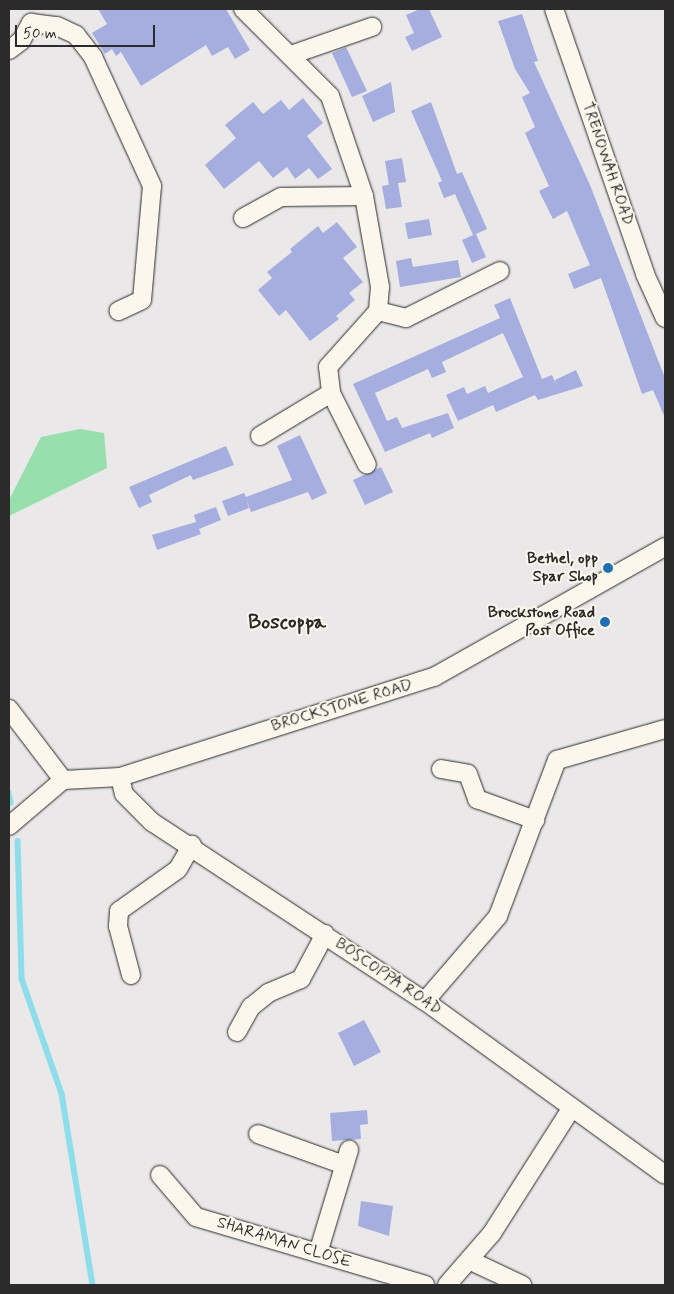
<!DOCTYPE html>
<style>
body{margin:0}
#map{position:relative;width:674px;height:1294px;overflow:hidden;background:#eae8e9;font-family:Mynerve,sans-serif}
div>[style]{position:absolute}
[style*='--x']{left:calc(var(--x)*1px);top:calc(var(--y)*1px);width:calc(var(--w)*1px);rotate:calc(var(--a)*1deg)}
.green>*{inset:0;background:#97dfad}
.stream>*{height:5.5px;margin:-2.75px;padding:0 2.75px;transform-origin:2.75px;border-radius:2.75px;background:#8dddea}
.building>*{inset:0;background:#a5aede}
.roads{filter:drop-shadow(0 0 1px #2b2b2b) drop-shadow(0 0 1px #2b2b2b)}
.minor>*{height:18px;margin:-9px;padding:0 9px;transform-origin:9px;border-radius:9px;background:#fbf7ec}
.dots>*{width:14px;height:14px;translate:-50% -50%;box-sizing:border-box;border:2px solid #fbf7ec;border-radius:50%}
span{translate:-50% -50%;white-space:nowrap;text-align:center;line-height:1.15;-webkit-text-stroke:4px #fbf7ec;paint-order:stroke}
.street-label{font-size:16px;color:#2b2b2b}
.poi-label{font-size:16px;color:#2b2b2b;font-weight:700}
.right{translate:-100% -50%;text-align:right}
.district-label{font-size:21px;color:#2b2b2b;font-weight:700}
.frame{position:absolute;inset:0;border:10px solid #2b2b2b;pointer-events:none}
.scale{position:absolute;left:15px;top:25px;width:140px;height:22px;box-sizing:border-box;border:2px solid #2b2b2b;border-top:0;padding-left:6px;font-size:15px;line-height:18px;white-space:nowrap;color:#2b2b2b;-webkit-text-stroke:4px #fbf7ec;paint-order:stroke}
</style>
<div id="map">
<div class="green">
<i style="clip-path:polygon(80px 429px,104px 433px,107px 468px,9px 516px,9px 500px,41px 437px)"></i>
</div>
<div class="stream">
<i style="--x:9;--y:793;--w:10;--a:79"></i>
<i style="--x:18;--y:841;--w:138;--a:88.3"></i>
<i style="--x:22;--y:979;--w:122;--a:70.8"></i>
<i style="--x:62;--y:1094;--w:193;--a:80.8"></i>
</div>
<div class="building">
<i style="clip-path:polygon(98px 9px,226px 9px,250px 50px,235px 59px,228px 47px,212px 56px,206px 45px,141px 86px,121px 52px,116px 56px,112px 49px,105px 54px,92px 33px,107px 24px)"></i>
<i style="clip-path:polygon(420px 9px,429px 9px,442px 37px,412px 51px,405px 37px,414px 33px,406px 15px)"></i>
<i style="clip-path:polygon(522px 14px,538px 61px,534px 62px,590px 185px,665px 378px,665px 418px,653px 390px,642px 394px,601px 278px,574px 289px,568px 274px,590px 265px,567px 211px,553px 219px,539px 191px,549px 186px,525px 133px,535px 127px,522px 97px,530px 93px,515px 69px,498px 21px)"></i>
<i style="clip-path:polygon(346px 47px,367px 91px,352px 97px,332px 53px)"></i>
<i style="clip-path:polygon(391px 82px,395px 112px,373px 122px,362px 96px)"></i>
<i style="clip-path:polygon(303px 98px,323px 123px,307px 136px,332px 169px,318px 179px,309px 168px,295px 179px,287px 167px,273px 178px,259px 161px,224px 189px,205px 165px,236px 138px,225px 125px,253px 102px,263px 114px,281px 100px,289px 110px)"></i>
<i style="clip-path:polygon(431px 102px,457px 174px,462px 172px,487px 229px,476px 234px,486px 257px,472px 263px,462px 240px,473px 235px,455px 194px,444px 198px,438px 183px,442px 181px,411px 111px)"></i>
<i style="clip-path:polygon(402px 158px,406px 182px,398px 183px,402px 207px,386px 209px,382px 186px,393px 184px,389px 185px,385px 161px)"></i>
<i style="clip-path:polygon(429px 219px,432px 235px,408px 239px,405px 223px)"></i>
<i style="clip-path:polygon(337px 222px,357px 247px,343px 258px,363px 282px,349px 293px,355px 300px,336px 316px,339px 319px,310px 341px,286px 310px,279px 316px,258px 290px,272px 278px,267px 272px,292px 252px,290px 249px,318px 226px,323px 233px)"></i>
<i style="clip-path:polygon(411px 258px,413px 267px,458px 260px,461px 277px,400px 287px,396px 261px)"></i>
<i style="clip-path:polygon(510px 298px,542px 379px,552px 375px,557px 386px,555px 380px,576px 370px,583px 386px,538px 400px,535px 395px,496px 412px,493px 405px,458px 421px,446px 395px,464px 387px,467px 394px,485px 386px,488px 393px,523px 377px,503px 333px,442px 362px,446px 372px,432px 378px,428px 369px,375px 393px,387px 421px,397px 417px,402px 428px,448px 413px,454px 428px,432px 438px,428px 428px,430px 433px,385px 452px,353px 384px,500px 318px,494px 305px)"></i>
<i style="clip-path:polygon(300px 435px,327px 493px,312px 500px,308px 492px,251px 512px,246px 498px,249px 508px,228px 516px,222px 501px,244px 493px,246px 497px,292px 480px,277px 446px)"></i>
<i style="clip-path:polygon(226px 446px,234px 465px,193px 480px,187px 467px,191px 475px,149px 495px,152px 502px,139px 508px,129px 487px)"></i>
<i style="clip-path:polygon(381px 467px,393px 492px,365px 505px,353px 480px)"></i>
<i style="clip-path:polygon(216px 507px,221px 520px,199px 529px,201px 534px,157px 550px,152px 535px,196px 522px,194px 515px)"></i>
<i style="clip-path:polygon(364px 1020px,381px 1052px,354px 1066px,338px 1033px)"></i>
<i style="clip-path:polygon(367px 1110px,368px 1124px,360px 1125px,361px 1139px,332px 1141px,330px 1113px)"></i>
<i style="clip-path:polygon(361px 1201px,393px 1206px,389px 1236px,358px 1226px)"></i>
</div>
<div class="roads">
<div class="minor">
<i style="--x:243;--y:9;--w:123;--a:45"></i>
<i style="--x:330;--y:96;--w:106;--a:71.2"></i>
<i style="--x:364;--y:196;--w:92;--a:80"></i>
<i style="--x:380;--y:287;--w:24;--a:95"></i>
<i style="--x:378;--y:311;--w:75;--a:131.8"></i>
<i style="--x:328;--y:367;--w:26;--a:83"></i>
<i style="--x:331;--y:393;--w:83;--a:148.8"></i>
<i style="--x:554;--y:9;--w:280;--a:71"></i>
<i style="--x:645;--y:274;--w:48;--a:65.6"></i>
<i style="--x:31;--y:23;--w:26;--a:7"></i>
<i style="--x:57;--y:26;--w:21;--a:25"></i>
<i style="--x:76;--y:35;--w:28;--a:52"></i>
<i style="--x:93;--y:57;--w:142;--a:65.4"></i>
<i style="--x:152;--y:186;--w:114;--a:95"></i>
<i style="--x:142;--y:300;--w:26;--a:155"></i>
<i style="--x:9;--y:50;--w:15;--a:-37"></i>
<i style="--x:21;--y:41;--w:21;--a:-61"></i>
<i style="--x:291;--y:55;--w:86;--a:-19.1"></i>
<i style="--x:243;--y:218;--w:43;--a:-28.9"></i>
<i style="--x:281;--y:197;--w:83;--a:-0.7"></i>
<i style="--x:378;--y:311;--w:29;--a:14"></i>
<i style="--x:406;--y:318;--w:105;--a:-26.6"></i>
<i style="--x:331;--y:393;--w:80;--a:63.4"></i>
<i style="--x:9;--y:709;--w:89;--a:52.7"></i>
<i style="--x:441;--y:769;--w:27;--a:10"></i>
<i style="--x:468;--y:774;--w:27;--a:70"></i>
<i style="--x:477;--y:799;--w:62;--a:19.9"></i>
<i style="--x:120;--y:777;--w:17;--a:77"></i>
<i style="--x:124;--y:794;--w:40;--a:45"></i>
<i style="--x:152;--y:822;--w:326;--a:33.3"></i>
<i style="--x:425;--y:1001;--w:296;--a:35.9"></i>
<i style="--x:9;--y:826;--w:71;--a:-40.4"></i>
<i style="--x:63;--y:780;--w:57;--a:-3"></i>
<i style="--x:120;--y:777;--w:330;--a:-17.7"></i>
<i style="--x:434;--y:677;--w:265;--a:-29.4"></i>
<i style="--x:131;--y:975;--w:51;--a:-104.9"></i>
<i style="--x:118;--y:926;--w:15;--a:-86"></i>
<i style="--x:119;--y:911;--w:72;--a:-35.4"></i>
<i style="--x:178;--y:869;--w:28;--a:-60"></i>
<i style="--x:425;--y:1001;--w:112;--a:-49.3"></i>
<i style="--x:498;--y:916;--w:167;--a:-69.3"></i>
<i style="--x:557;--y:760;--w:112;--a:-16"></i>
<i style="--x:237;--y:1032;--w:29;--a:-61"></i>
<i style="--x:251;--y:1007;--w:22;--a:-39"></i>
<i style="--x:268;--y:993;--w:36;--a:-23"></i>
<i style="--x:301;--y:979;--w:51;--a:-61.9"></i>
<i style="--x:258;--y:1134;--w:91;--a:19.8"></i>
<i style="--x:160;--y:1175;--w:55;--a:49.4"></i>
<i style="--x:196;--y:1217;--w:239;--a:16.5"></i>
<i style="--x:318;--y:1253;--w:108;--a:-73.2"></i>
<i style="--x:469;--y:1260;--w:59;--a:25.3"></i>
<i style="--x:447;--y:1285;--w:69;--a:-49.1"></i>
<i style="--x:492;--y:1233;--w:147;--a:-57.5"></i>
</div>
</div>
<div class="dots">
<i style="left:608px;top:568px;background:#1f6fb2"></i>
<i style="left:605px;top:622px;background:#1f6fb2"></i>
</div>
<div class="street-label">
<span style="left:607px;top:164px;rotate:71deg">TRENOWAH ROAD</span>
<span style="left:342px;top:706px;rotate:-17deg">BROCKSTONE ROAD</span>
<span style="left:388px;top:977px;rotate:34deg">BOSCOPPA ROAD</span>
<span style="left:284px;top:1243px;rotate:17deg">SHARAMAN CLOSE</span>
</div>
<div class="poi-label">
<span class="right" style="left:598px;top:568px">Bethel, opp<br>Spar Shop</span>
<span class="right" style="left:595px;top:622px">Brockstone Road<br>Post Office</span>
</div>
<div class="district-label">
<span style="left:287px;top:622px">Boscoppa</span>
</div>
<div class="frame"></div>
<div class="scale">50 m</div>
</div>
